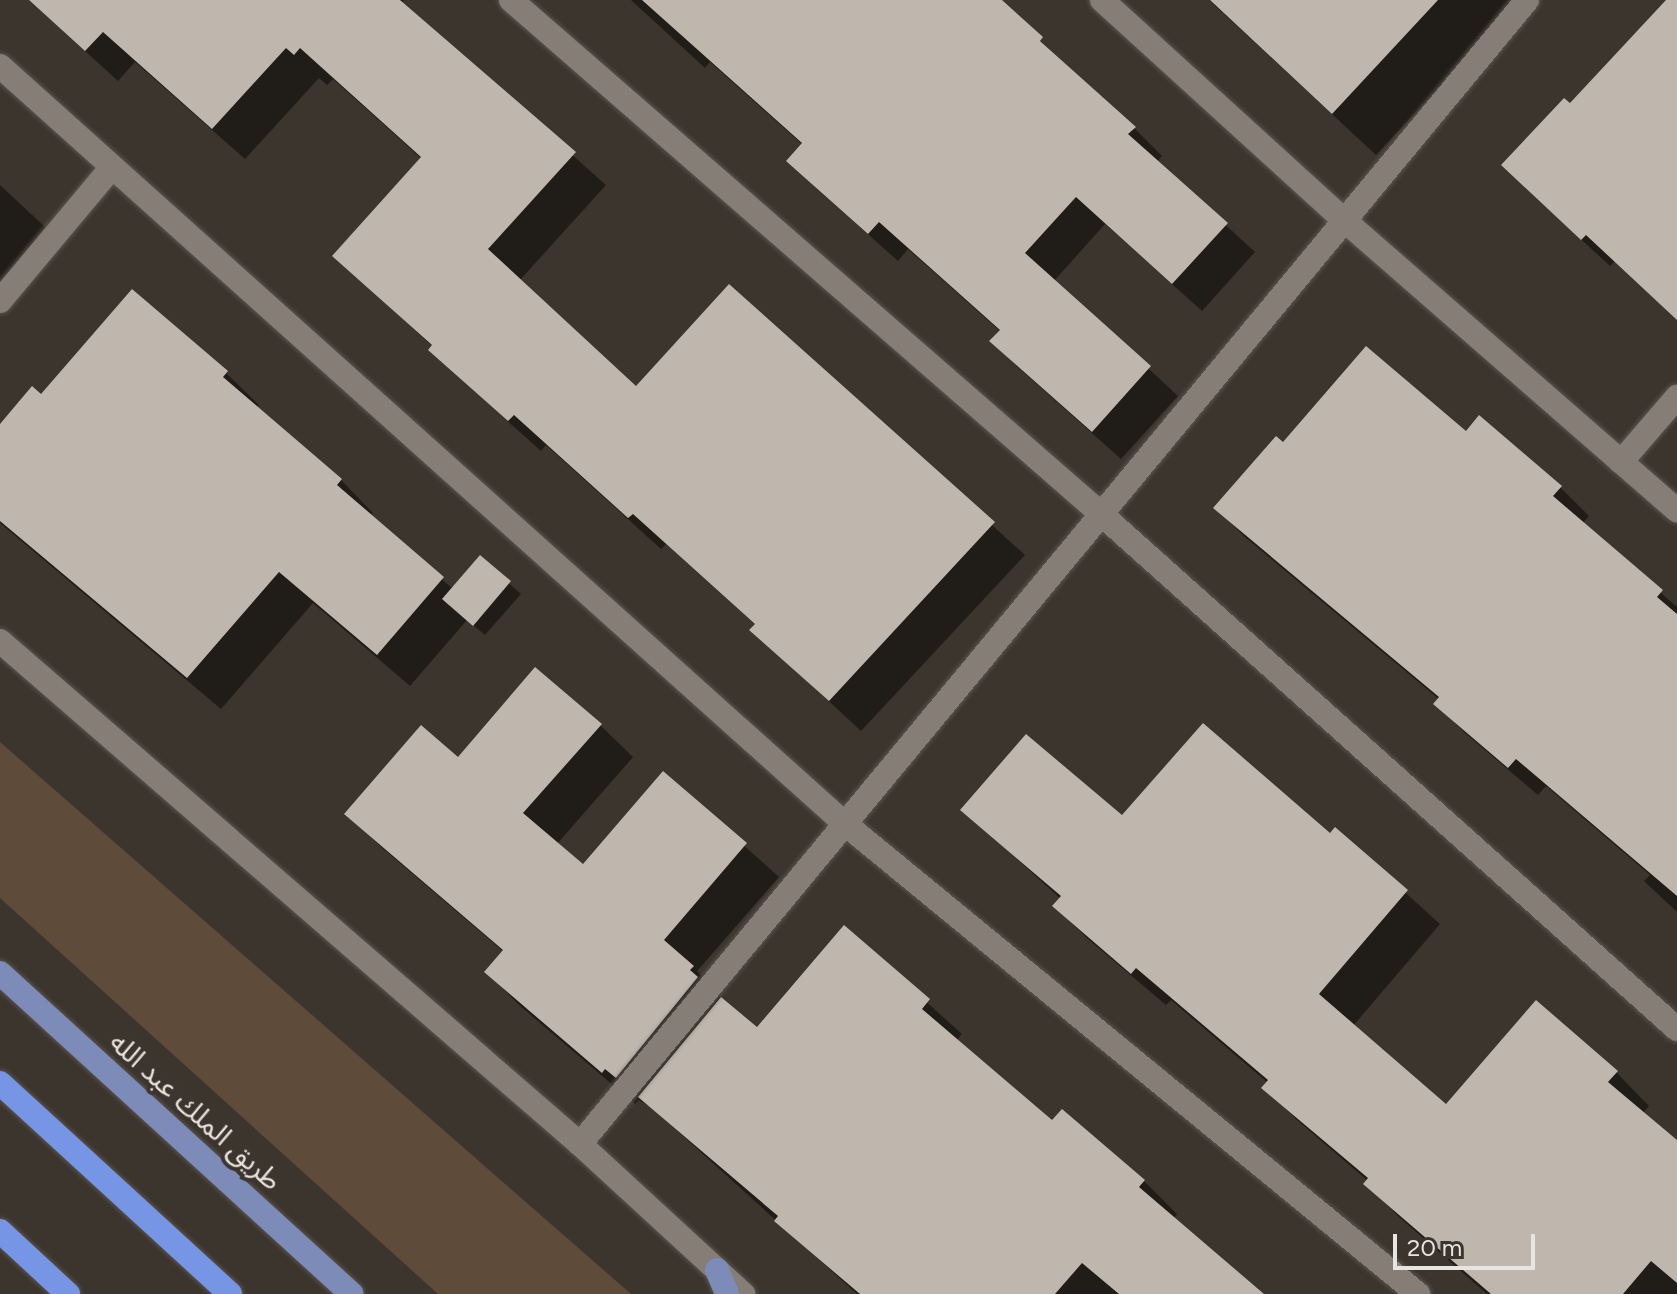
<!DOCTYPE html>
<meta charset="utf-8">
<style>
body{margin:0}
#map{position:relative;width:1677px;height:1294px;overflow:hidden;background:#3c352e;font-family:Figtree,"Noto Sans Arabic",sans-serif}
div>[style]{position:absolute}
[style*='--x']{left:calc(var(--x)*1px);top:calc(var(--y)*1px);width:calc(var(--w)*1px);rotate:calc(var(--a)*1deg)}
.green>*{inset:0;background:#5e4b39}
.shadow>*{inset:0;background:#0007}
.building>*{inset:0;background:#bfb6ae}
.roads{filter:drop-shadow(0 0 2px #5a544e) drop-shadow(0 0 2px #5a544e)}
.minor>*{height:24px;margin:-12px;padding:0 12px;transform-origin:12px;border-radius:12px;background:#857d76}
.major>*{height:24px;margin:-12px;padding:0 12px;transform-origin:12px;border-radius:12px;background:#7d8bb9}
.highway>*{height:24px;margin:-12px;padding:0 12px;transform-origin:12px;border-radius:12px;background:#7795e5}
span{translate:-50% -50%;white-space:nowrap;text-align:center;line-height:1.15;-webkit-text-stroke:8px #3c352e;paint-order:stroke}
.street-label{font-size:28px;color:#e8e4df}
.scale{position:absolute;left:1393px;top:1234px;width:142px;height:36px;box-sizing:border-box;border:4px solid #e8e4df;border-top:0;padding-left:10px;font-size:24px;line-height:28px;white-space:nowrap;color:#e8e4df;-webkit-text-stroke:6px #3c352e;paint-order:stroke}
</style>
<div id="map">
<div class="green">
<i style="clip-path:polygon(0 742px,631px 1294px,438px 1294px,0 898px)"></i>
</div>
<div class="shadow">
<i style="clip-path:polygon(29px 0,404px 0,401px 3px,606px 185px,520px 280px,636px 389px,729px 287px,1025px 555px,861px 731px,752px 630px,756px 625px,666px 544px,661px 549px,546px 445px,541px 451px,463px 381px,431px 349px,433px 347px,335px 256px,422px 159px,333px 79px,327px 85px,319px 78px,245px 159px,135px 62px,118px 81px)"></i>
<i style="clip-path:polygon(631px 0,997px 0,1134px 128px,1162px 156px,1157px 162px,1255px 252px,1202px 311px,1105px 224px,1054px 281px,1178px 396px,1121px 459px,1020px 369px,992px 341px,1001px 332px,908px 249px,898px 261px,817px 189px,789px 161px,803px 145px,710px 62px,705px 68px)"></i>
<i style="clip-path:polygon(1209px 0,1521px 0,1376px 155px)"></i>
<i style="clip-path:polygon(1673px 0,1677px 0,1677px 319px,1615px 261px,1610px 266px,1531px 193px,1570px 106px)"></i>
<i style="clip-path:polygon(0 185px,61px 242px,0 312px)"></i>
<i style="clip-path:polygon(226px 373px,259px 405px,256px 408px,341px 480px,373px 513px,370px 516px,453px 589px,480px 558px,521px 594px,485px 635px,467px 620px,410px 686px,313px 603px,221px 709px,0 523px,0 427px,42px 397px)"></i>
<i style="clip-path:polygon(1466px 434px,1560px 487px,1589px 516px,1582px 524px,1677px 607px,1677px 912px,1644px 881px,1650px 875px,1546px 786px,1538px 795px,1465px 733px,1436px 704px,1440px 700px,1245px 537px,1216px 508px,1283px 445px)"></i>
<i style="clip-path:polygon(600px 725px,633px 757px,557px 844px,583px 867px,663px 773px,779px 877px,697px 971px,724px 1001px,757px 1030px,844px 928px,962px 1034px,956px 1041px,1052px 1123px,1144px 1181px,1177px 1214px,1173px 1219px,1259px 1294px,857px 1294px,651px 1107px,639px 1100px,635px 1104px,519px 1005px,487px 972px,504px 952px,380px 846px,347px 814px,458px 760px)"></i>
<i style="clip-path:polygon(963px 810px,1123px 818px,1330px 835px,1335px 829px,1440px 924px,1353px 1026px,1446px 1106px,1616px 1072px,1649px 1106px,1643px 1113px,1677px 1142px,1677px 1294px,1487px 1294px,1399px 1217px,1366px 1184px,1368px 1181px,1297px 1120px,1264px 1087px,1268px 1083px,1171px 1000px,1166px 1005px,1088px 939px,1054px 906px,1061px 899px)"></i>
</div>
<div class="building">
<i style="clip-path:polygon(29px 0,400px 0,576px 152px,488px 249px,636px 386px,729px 284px,995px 522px,829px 701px,749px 630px,755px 624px,633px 514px,628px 518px,514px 415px,508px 421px,428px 350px,432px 345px,332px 256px,421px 157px,300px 48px,294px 55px,286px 48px,212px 129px,103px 32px,85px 51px)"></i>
<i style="clip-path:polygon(642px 0,1002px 0,1043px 37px,1040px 41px,1136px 127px,1128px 134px,1228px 223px,1172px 284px,1076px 197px,1025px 253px,1151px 366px,1092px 432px,989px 341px,1000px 330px,879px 222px,868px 234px,786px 161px,802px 143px)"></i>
<i style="clip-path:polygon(1210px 0,1438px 0,1332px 114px)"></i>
<i style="clip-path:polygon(1666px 0,1677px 0,1677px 320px,1586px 235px,1581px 240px,1501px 165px,1564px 98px,1570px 103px)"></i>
<i style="clip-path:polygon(132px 289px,228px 371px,223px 377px,342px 479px,337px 485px,444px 577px,377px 655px,279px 572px,187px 678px,0 521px,0 424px,32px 386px,41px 394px)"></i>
<i style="clip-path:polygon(1366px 346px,1466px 431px,1479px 415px,1562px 486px,1553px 496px,1663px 590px,1657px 597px,1677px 614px,1677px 896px,1516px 759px,1508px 768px,1433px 704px,1439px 697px,1213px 508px,1276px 436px,1283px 442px)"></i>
<i style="clip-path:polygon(480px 555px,511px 581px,473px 626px,442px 599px)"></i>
<i style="clip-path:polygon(535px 667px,602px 724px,523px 813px,583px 864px,663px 771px,747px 843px,664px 940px,694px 966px,690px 970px,698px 977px,616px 1078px,605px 1069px,602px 1073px,484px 972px,503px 950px,344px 814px,421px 725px,458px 757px)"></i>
<i style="clip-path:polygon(1203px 723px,1330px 833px,1335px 827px,1408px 890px,1319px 994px,1446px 1104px,1536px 1000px,1618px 1071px,1608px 1082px,1677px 1140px,1677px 1283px,1651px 1261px,1623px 1294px,1491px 1294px,1363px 1184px,1368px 1178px,1261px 1088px,1268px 1080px,1136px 968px,1131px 974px,1052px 906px,1061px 896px,960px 810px,1026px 734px,1122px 815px)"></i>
<i style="clip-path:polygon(844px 925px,930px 999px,922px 1009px,1052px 1120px,1062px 1109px,1145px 1180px,1139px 1187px,1264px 1294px,1119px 1294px,1082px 1263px,1055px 1294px,860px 1294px,774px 1221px,778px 1216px,638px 1097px,721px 997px,757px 1027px)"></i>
</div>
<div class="roads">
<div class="minor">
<i style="--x:511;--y:0;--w:781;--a:41.05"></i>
<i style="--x:1100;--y:513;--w:774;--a:41.81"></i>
<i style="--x:1102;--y:0;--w:327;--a:42.3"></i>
<i style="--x:1344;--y:220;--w:442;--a:41.1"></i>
<i style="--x:0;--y:66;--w:1134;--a:41.89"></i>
<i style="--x:844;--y:823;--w:743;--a:39.37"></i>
<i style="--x:0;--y:301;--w:175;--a:-50.1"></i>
<i style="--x:1621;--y:462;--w:86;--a:-49.3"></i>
<i style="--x:0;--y:641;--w:768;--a:40.93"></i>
<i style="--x:580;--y:1144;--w:222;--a:42.6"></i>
<i style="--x:580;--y:1144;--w:1485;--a:-50.38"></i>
</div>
<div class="major">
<i style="--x:0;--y:973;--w:476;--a:42.4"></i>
<i style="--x:717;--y:1270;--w:26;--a:67"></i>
</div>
<div class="highway">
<i style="--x:0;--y:1083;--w:312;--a:42.5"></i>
<i style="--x:0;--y:1231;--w:93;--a:42.8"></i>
</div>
</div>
<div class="street-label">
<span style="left:196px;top:1111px;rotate:42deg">طريق الملك عبد الله</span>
</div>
<div class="scale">20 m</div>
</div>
